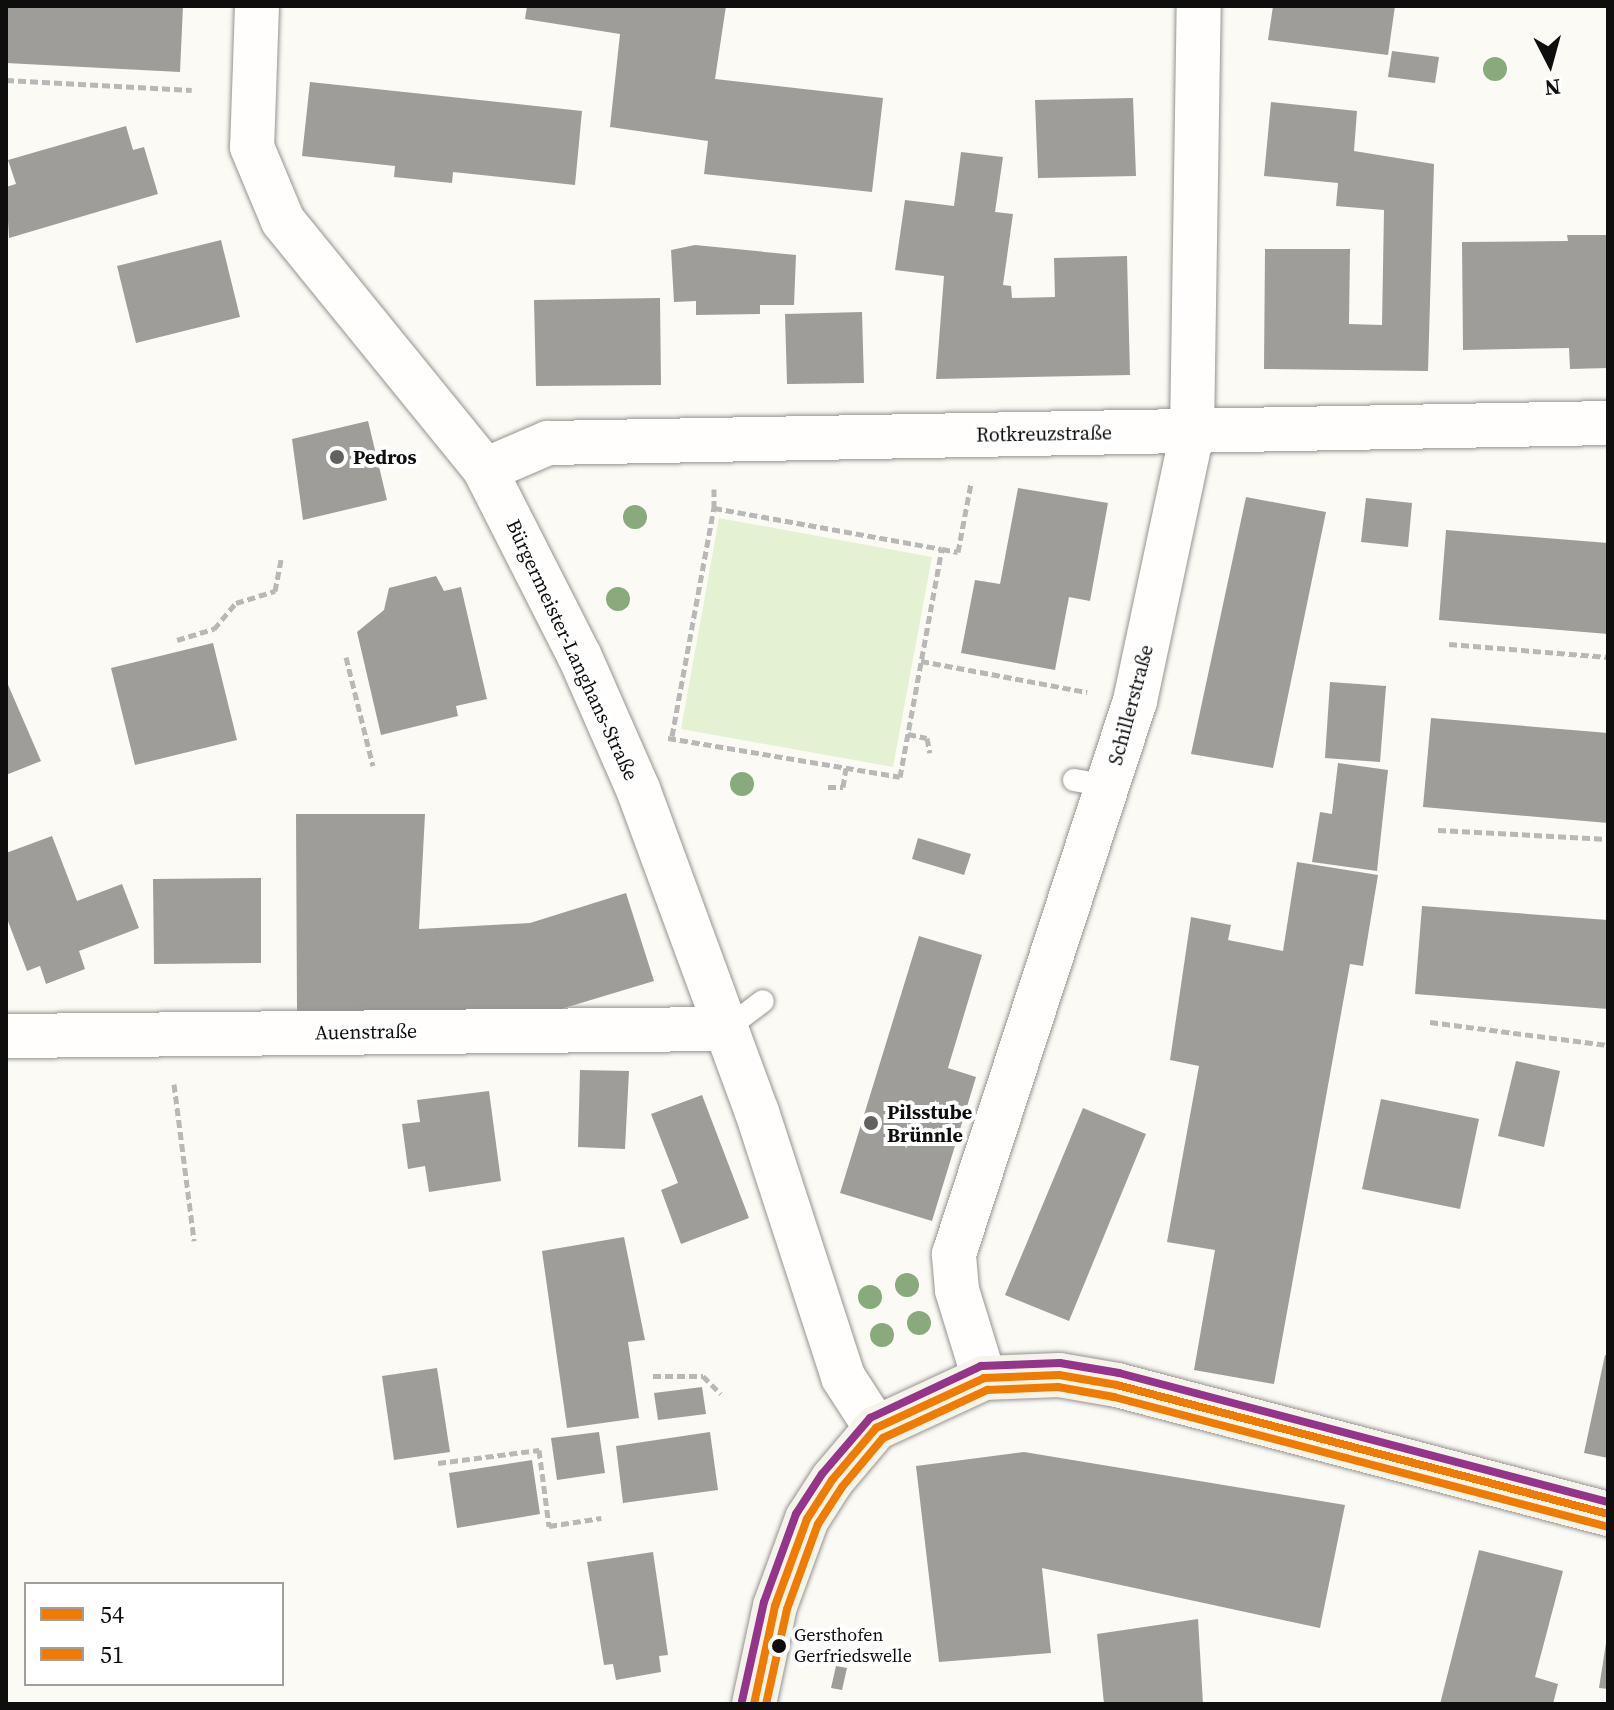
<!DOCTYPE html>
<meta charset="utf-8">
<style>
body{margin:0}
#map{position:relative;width:1614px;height:1710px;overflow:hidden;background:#fcfaf4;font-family:"Source Serif 4",serif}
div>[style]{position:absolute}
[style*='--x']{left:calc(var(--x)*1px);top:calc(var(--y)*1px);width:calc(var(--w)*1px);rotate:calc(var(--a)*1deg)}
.green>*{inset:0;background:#e4f2d3}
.building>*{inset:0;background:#9f9d99}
.path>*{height:5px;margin-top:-2.5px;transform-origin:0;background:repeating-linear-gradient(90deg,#b8b8b7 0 8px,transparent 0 12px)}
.roads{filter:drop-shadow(0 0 2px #959492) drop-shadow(0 0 2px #959492)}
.lane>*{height:22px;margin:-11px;padding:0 11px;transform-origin:11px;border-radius:11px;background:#fffefd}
.street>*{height:44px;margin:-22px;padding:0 22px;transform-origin:22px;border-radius:22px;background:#fffefd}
.secondary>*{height:44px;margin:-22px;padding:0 22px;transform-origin:22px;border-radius:22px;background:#f5f4ea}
.bus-1>*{height:8px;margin:-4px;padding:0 4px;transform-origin:4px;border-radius:4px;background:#ef7c00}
.bus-2>*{height:8px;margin:-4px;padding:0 4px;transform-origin:4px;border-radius:4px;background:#ef7c00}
.bus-3>*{height:8px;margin:-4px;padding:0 4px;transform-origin:4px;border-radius:4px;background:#95348b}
.trees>*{width:24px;height:24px;margin:-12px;border-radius:50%;background:#88aa7d}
.dots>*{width:22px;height:22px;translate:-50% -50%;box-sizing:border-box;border:4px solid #fff;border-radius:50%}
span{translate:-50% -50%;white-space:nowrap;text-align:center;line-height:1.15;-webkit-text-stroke:8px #fff;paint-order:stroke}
.bus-label{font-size:18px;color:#0e0e0e}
.left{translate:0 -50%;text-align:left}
.street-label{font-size:20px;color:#0e0e0e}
.poi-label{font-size:20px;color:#0e0e0e;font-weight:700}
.frame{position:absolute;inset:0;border:8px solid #0e0e0e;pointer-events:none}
.legend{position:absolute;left:24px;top:1582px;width:260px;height:104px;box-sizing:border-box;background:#fff;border:2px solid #9f9f9f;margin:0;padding:10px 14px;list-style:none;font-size:24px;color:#0e0e0e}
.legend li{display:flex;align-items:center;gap:16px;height:40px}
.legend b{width:40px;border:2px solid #9f9f9f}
.north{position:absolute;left:1510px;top:24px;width:80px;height:80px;-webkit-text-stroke:6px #fff;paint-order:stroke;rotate:174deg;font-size:22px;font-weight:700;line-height:32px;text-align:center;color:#0e0e0e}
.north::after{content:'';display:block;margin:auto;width:28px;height:36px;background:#0e0e0e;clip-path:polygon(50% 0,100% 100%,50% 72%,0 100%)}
</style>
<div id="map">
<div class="green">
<i style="clip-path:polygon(719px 518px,932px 557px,893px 767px,681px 729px)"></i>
</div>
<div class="building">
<i style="clip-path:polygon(6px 6px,183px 6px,180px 72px,6px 63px)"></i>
<i style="clip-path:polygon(527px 6px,726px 6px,715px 79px,883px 98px,872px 192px,704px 174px,708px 141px,610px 127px,620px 34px,525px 19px)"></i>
<i style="clip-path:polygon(1273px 6px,1395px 6px,1388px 55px,1268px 40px)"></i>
<i style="clip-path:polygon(1392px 51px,1439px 57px,1435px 83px,1388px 77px)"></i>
<i style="clip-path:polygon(310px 82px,582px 111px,575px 185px,453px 172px,452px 183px,394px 177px,395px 166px,302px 156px)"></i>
<i style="clip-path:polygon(1133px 98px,1136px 176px,1038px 178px,1035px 100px)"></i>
<i style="clip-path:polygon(1271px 102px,1357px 111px,1354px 151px,1434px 164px,1428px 371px,1264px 369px,1265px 249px,1350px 249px,1349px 324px,1382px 325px,1384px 210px,1336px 206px,1338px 183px,1264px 176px)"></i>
<i style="clip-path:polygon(126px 126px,133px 150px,144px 147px,158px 194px,9px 238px,6px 187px,16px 184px,8px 160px)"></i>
<i style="clip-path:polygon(961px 152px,1003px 157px,995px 212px,1013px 214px,1003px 285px,1011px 286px,1012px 298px,1055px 297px,1054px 258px,1127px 256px,1130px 375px,936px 379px,944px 276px,895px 270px,905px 200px,954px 206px)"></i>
<i style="clip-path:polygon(1567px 235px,1608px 235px,1608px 368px,1570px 369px,1569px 348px,1463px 350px,1462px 242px,1568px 241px)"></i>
<i style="clip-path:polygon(221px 240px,240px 317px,136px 343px,117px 266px)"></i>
<i style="clip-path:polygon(695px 245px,796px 255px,794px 305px,760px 305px,760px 314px,696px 315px,696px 301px,674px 302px,671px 250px)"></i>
<i style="clip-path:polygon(660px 298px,661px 385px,536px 386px,534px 300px)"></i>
<i style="clip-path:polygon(862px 312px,864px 383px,787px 384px,785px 314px)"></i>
<i style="clip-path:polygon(368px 421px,387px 500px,303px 520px,292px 439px)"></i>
<i style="clip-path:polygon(1018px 488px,1108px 503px,1090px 601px,1069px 597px,1055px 670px,961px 653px,975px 580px,1000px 584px)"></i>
<i style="clip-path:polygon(1246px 497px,1326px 512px,1273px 768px,1191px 754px)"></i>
<i style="clip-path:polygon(1366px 498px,1412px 503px,1408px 547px,1361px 542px)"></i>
<i style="clip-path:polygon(1446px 530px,1608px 543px,1608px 634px,1439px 620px)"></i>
<i style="clip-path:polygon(436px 576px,444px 591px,461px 587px,487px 699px,456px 706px,458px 716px,381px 735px,357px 632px,384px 610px,389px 588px)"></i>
<i style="clip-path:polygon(213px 643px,237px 740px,135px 765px,111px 668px)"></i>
<i style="clip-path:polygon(6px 680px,41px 761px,6px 775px)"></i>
<i style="clip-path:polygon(1330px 682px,1386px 686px,1380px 762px,1325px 758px)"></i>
<i style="clip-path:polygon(1431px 718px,1608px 733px,1608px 823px,1423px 807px)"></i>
<i style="clip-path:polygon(1338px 763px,1388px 770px,1377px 871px,1312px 862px,1320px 812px,1332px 814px)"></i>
<i style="clip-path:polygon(296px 814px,425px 814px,419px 929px,530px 923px,626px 893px,654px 981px,551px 1012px,297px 1011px)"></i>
<i style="clip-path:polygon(52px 836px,77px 901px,122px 884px,139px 928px,79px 951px,85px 969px,46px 984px,40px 966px,27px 971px,6px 916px,6px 853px)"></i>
<i style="clip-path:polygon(918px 838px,971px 854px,964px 875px,912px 859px)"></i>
<i style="clip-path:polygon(1297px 862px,1378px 875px,1363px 966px,1350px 964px,1274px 1384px,1194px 1370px,1215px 1250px,1167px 1242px,1199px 1066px,1170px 1060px,1191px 917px,1231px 925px,1228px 940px,1283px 951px)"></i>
<i style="clip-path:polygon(261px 878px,261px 963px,154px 964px,153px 879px)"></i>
<i style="clip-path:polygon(1422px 906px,1608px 920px,1608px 1009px,1415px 994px)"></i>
<i style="clip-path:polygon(919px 936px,982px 955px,948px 1068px,976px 1077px,932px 1221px,840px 1193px)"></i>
<i style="clip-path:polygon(1516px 1061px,1560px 1071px,1544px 1147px,1498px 1136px)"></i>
<i style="clip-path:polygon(580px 1070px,629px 1071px,625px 1149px,578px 1147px)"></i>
<i style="clip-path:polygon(489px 1091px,501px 1181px,429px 1192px,425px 1166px,408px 1169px,402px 1124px,420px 1122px,417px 1100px)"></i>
<i style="clip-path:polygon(702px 1095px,749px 1218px,681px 1244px,661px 1190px,678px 1183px,651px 1114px)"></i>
<i style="clip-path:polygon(1381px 1099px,1479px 1119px,1460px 1209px,1362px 1189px)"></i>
<i style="clip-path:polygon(1083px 1108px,1146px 1134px,1069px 1321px,1005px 1295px)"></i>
<i style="clip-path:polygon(624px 1237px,645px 1340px,628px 1342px,639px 1418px,567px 1428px,542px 1251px)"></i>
<i style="clip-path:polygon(1605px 1355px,1608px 1356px,1608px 1458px,1584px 1453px)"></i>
<i style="clip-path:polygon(437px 1368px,450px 1452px,394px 1460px,382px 1376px)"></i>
<i style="clip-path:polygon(702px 1387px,706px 1414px,658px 1420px,654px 1393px)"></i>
<i style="clip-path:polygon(599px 1432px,605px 1473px,557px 1480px,551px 1438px)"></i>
<i style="clip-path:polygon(710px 1432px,718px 1490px,623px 1503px,616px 1446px)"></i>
<i style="clip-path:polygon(1024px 1452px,1345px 1505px,1320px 1628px,1042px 1568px,1051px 1653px,939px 1662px,916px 1466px)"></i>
<i style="clip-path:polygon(532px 1460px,540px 1514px,457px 1528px,449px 1473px)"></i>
<i style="clip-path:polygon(1479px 1550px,1563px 1571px,1535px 1677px,1558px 1684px,1553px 1704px,1440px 1704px)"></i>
<i style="clip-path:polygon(653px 1552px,668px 1655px,659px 1656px,661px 1672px,616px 1680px,613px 1664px,604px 1665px,587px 1562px)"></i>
<i style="clip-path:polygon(1198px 1619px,1203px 1704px,1104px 1704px,1097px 1634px)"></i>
<i style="clip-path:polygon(1606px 1643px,1608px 1643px,1608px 1689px,1599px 1688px)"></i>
<i style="clip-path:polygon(836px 1666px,847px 1668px,842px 1690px,831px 1688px)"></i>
</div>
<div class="path">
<i style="--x:6;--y:80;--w:186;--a:3.1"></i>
<i style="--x:714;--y:489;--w:19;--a:90"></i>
<i style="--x:177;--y:640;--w:39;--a:-17"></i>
<i style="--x:214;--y:629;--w:34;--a:-50"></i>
<i style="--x:236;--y:603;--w:41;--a:-17.1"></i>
<i style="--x:275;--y:591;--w:32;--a:-79"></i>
<i style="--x:1449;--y:644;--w:160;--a:4.7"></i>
<i style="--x:346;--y:657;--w:112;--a:76.1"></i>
<i style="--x:921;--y:661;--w:169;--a:10.6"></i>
<i style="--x:908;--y:734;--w:19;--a:12"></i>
<i style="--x:927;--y:738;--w:15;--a:79"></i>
<i style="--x:672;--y:736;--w:232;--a:-79.6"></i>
<i style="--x:714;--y:508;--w:231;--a:10.2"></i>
<i style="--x:668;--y:738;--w:235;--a:9.5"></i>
<i style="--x:900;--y:777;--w:232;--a:-79.6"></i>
<i style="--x:942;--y:549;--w:16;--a:11"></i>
<i style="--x:958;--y:552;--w:70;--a:-79.3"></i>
<i style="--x:828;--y:787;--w:15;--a:0"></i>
<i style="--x:843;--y:787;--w:19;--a:-81"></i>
<i style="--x:1438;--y:830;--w:170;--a:3"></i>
<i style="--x:1430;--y:1022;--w:179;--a:7.4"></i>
<i style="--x:174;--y:1084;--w:158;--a:82.7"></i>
<i style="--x:653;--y:1376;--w:50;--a:0"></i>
<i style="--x:703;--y:1376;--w:25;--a:45"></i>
<i style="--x:438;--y:1463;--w:102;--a:-7.3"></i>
<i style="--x:539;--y:1450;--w:77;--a:82.5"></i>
<i style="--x:549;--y:1526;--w:53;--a:-8.7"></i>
</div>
<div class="roads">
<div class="lane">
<i style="--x:1074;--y:780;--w:36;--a:10"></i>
<i style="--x:726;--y:1029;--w:46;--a:-37.1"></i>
</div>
<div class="street">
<i style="--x:257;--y:6;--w:141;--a:92"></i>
<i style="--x:252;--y:147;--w:80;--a:67.3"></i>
<i style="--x:283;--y:221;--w:321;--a:50.9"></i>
<i style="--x:485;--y:470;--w:210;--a:63.1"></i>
<i style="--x:580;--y:657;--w:144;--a:66.3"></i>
<i style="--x:638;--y:789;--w:344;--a:69.8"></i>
<i style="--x:757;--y:1112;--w:279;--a:72"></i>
<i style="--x:843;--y:1377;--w:61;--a:57.1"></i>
<i style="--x:485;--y:470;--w:69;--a:-23.2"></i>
<i style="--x:548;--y:443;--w:1060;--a:-1.08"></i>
<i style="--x:6;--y:1036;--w:720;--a:-0.56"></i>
<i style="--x:984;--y:1378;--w:92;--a:-107.1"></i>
<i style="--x:957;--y:1290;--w:36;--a:-95"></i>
<i style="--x:954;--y:1254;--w:582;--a:-71.88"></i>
<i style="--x:1135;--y:701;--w:275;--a:-78"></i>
<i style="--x:1192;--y:432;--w:426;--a:-89.1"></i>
</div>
<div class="secondary">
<i style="--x:754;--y:1704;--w:100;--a:-77.9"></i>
<i style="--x:775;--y:1606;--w:93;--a:-69.8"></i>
<i style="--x:807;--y:1519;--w:46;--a:-57.3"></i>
<i style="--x:832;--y:1480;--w:68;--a:-49.8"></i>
<i style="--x:876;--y:1428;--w:119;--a:-24.8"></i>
<i style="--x:984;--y:1378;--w:75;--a:-2.3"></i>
<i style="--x:1059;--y:1375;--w:59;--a:9.8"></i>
<i style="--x:1117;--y:1385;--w:508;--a:14.72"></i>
</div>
</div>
<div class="bus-1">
<i style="--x:754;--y:1704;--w:100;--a:-77.9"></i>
<i style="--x:775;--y:1606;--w:93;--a:-69.8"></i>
<i style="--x:807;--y:1519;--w:46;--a:-57.3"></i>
<i style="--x:832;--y:1480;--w:68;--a:-49.8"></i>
<i style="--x:876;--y:1428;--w:119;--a:-24.8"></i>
<i style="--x:984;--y:1378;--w:75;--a:-2.3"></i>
<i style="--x:1059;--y:1375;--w:59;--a:9.8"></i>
<i style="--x:1117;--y:1385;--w:508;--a:14.72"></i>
</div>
<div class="bus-2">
<i style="--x:766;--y:1704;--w:97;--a:-77.5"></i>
<i style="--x:787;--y:1609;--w:90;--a:-70"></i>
<i style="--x:818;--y:1524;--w:44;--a:-57"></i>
<i style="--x:842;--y:1487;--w:64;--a:-50.1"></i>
<i style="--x:883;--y:1438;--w:115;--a:-24.8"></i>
<i style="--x:987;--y:1390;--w:71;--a:-2.4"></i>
<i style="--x:1058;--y:1387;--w:57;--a:10.1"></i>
<i style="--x:1114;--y:1397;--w:508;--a:14.72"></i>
</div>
<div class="bus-3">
<i style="--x:742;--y:1701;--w:101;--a:-77.5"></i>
<i style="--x:764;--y:1602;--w:94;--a:-70"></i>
<i style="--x:796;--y:1514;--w:48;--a:-57"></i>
<i style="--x:822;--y:1474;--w:74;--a:-49.4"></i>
<i style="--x:870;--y:1418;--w:123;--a:-25.1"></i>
<i style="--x:981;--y:1366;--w:79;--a:-2.2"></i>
<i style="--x:1060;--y:1363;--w:60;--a:9.6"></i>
<i style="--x:1119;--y:1373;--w:506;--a:14.78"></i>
</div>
<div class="trees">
<i style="left:1495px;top:69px"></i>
<i style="left:635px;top:517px"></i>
<i style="left:618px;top:599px"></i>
<i style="left:742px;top:784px"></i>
<i style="left:907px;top:1285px"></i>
<i style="left:870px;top:1297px"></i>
<i style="left:919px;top:1323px"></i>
<i style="left:882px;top:1335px"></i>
</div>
<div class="dots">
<i style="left:337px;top:457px;background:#61615e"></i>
<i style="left:871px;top:1123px;background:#61615e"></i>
<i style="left:779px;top:1646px;background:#0e0e0e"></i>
</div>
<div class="bus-label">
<span class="left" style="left:794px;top:1646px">Gersthofen<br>Gerfriedswelle</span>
</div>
<div class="street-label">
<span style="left:1044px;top:434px;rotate:-1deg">Rotkreuzstraße</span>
<span style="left:572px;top:650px;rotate:65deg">Bürgermeister-Langhans-Straße</span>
<span style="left:1131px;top:705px;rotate:-75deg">Schillerstraße</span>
<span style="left:366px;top:1032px;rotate:-1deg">Auenstraße</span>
</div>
<div class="poi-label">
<span class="left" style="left:353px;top:457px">Pedros</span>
<span class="left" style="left:887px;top:1124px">Pilsstube<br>Brünnle</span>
</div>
<div class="frame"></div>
<ul class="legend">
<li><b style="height:10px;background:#ef7c00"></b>54</li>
<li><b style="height:10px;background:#ef7c00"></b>51</li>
</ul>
<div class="north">N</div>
</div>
